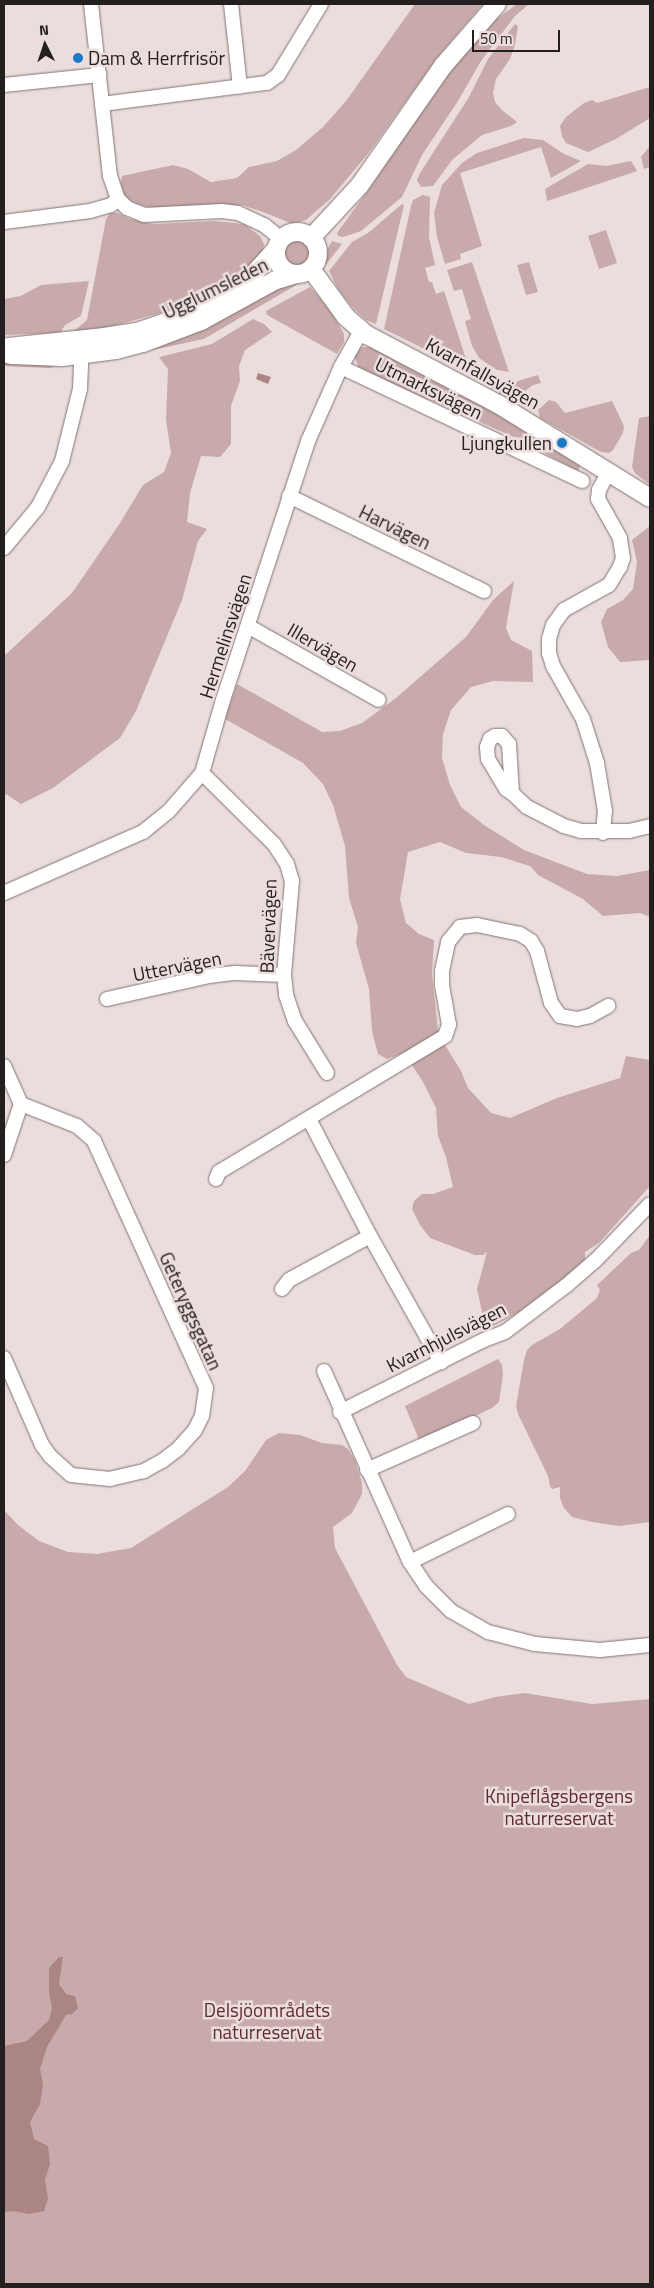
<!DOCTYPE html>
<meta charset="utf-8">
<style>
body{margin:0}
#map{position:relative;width:654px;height:2288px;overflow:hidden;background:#ecdddd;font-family:"Titillium Web",sans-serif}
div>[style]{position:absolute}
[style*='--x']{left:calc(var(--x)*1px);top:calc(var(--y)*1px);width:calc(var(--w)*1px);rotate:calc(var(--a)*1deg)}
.green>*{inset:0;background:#c7aaa9}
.round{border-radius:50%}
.water>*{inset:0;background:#ab8584}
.roads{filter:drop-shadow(0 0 1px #817474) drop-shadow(0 0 1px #817474)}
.minor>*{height:14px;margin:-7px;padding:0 7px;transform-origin:7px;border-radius:7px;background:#fff}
.tertiary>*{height:18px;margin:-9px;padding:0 9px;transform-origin:9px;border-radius:9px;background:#fff}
.tertiary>.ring{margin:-9px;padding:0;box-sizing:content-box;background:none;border:18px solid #fff;border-radius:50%}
.dots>*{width:14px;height:14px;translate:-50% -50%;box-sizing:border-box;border:2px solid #ecdddd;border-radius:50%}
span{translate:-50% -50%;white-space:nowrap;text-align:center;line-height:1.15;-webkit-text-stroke:5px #ecdddd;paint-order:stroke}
.poi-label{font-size:19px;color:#241f1f}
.left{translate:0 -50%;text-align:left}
.right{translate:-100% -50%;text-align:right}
.street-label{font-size:19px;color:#241f1f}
.park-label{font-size:19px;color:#602b2d}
.frame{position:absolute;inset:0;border:5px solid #241f1f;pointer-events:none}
.north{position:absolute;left:20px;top:20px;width:50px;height:50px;-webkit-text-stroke:4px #ecdddd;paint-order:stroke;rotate:356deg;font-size:14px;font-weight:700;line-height:20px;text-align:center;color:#241f1f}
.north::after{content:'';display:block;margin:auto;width:18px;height:22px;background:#241f1f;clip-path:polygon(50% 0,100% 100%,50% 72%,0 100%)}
.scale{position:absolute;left:472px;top:30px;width:88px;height:22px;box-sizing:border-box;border:2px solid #241f1f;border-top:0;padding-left:6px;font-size:15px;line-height:18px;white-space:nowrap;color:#241f1f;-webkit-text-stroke:4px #ecdddd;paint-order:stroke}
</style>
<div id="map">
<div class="green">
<i style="clip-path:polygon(415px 4px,483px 4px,440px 54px,367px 155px,330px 199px,306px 220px,293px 224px,263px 212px,242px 205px,153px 208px,137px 204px,125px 197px,120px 189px,122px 176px,173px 165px,188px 169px,211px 182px,237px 178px,249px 167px,277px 161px,296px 150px,323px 127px,346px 101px)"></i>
<i style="clip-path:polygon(517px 4px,529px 4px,515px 16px,481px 61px,458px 101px,422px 155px,402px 197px,361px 231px,343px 237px,338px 236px,337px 233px,374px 182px,419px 108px,487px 26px)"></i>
<i style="clip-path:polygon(515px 24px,518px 26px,515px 45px,510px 59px,496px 79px,493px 93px,495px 102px,502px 110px,517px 122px,511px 126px,482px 135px,452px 160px,433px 186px,421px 187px,417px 180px,420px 173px,469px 97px,488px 59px)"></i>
<i style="clip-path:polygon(650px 87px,650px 118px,616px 139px,588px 152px,566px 143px,562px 136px,560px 126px,566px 117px,584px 103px,592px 100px,597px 103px)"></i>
<i style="clip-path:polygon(524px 138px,543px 140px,564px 154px,581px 161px,551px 178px,541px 147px,460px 173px,482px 246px,460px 254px,461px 259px,445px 264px,437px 237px,434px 213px,442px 185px,462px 163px,477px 153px)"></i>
<i style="clip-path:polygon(650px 146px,650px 167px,644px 169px,641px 157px)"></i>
<i style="clip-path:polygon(631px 161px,637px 171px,547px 201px,545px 189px,588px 164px,606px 166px)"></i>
<i style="clip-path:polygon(423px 195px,430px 197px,429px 237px,435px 265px,425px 268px,429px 282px,432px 282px,436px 294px,444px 291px,465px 356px,480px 374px,490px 380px,508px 384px,538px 375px,541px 383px,533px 385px,517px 397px,503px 397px,473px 373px,384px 329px,411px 206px,413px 200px)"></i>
<i style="clip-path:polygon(402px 204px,404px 205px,376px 324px,366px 320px,352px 307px,338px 289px,329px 271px,352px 242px,368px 233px)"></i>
<i style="clip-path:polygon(110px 213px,118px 213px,130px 219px,154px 224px,214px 221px,244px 224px,260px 236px,264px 244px,263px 253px,260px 258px,240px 275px,171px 310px,99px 330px,70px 334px,87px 320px,106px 219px)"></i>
<i style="clip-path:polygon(606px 230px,617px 263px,599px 269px,588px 236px)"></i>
<i class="round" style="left:284px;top:240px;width:26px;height:26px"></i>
<i style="clip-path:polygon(332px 241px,342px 244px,325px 266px,327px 250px)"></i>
<i style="clip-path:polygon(472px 262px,509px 372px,497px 370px,479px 358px,472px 346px,465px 321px,471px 319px,462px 289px,454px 291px,447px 270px)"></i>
<i style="clip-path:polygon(529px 262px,538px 292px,526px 295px,517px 265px)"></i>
<i style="clip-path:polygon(299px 280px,303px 281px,204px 339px,101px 361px,283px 282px)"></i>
<i style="clip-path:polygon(89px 281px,81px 316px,65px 325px,60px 333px,4px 335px,4px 299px,21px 296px,41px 285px)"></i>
<i style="clip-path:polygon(310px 287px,331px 310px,344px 334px,344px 342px,337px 354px,267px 315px,266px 311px)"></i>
<i style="clip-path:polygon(253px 319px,264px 324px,272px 332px,245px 350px,239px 366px,240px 381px,231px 406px,231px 444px,220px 457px,201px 456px,190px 493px,187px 522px,207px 529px,198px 541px,182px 600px,136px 711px,120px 738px,53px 788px,21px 804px,6px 794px,4px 796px,4px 656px,72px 593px,120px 523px,143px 485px,164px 472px,171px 453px,166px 420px,168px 369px,159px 357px,212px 344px)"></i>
<i style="clip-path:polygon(363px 347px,371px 347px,489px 407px,581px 464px,578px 471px,514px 437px,359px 369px,354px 355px,357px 349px)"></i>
<i style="clip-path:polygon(4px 359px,57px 365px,51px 368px,4px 366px)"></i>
<i style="clip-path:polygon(549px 400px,556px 402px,565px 413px,612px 401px,624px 426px,623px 433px,613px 450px,609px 453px,601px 452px,540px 418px,538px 410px)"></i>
<i style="clip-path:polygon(650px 416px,650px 485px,635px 473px,632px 467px,639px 418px)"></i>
<i style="clip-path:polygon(650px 526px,650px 660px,620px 662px,608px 647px,601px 622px,607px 609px,623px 600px,633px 589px,637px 562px,632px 540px)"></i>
<i style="clip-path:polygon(514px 581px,506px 628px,511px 640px,532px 651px,533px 682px,493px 681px,471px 687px,451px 710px,443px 734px,442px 758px,450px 785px,461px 807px,484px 825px,524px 850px,587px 874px,617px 876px,650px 870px,650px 917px,640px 913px,603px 916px,583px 899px,538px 875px,530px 866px,501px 857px,466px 853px,440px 842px,408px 852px,400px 899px,406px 923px,419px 934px,434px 940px,432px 974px,438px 1030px,445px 1045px,461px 1071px,468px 1088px,491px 1113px,510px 1118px,557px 1098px,620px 1078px,626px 1056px,650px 1060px,650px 1186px,599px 1243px,585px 1252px,585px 1260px,580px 1267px,523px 1310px,486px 1330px,477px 1289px,487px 1252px,483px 1255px,475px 1255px,430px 1238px,420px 1225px,412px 1209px,414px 1201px,422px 1194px,433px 1194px,453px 1187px,446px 1157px,438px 1136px,436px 1108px,423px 1082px,404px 1053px,387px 1059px,378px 1054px,375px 1043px,372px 1031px,369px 989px,356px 943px,358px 927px,349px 898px,345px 846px,333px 805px,323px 784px,303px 763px,225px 719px,237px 684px,322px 732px,340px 731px,362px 723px,396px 698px,466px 637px,493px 600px)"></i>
<i style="clip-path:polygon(650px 1235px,650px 1522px,619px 1526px,592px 1522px,572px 1517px,564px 1508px,560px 1498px,560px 1487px,552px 1489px,550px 1486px,548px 1476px,518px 1414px,516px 1406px,524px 1360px,527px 1350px,532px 1345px,560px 1329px,597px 1298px,600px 1290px,597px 1285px,631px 1253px,639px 1250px)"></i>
<i style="clip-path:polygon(498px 1359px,502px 1365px,503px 1375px,499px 1402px,492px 1408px,420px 1442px,405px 1406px)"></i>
<i style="clip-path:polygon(279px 1433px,300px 1435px,322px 1443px,342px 1445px,348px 1449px,355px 1460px,362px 1483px,362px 1494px,352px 1513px,333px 1527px,335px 1548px,397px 1665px,406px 1677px,469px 1704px,495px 1697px,525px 1693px,592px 1704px,650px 1699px,650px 2284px,4px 2284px,4px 1510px,18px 1525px,39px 1541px,68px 1552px,97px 1554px,131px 1548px,228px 1487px,245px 1471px,266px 1440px)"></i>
</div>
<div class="water">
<i style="clip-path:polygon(258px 373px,271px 377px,268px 384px,256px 379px)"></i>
<i style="clip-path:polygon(59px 1957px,63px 1957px,59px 1984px,66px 1994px,75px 1996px,78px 2008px,72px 2014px,66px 2015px,47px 2047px,40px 2069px,43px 2085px,40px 2104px,30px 2122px,34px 2139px,48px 2146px,50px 2164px,45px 2180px,48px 2199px,44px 2211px,29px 2214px,14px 2211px,4px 2212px,4px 2046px,27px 2041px,49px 2020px,52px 2008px,49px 1993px,49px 1968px)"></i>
</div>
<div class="roads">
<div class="minor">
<i style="--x:91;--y:4;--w:173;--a:83.7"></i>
<i style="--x:110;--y:176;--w:24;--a:71"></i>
<i style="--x:118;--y:199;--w:13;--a:45"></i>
<i style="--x:127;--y:208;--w:18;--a:22"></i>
<i style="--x:144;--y:215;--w:78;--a:-2.9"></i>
<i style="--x:222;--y:211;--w:16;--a:7"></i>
<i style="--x:238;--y:213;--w:29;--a:25"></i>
<i style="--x:264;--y:225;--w:22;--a:39"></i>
<i style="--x:231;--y:4;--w:83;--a:83.8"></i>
<i style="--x:4;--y:85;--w:96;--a:-6"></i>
<i style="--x:102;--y:104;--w:166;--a:-7.3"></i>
<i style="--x:267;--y:83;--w:14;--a:-36"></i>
<i style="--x:278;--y:75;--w:83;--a:-58.8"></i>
<i style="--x:4;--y:222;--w:87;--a:-7.3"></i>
<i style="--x:90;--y:211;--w:22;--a:-16"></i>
<i style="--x:111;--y:205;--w:9;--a:-41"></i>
<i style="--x:341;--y:367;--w:267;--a:25.3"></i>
<i style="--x:289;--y:496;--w:217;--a:26"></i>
<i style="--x:4;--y:548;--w:53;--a:-50.3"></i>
<i style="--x:38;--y:507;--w:52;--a:-62.4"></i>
<i style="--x:62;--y:461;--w:74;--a:-76"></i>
<i style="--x:80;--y:389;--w:45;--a:-87.5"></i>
<i style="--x:248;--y:626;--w:150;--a:29.5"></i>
<i style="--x:202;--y:773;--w:101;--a:44.6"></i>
<i style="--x:274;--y:844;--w:24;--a:57"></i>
<i style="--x:287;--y:864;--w:18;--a:74"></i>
<i style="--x:292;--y:881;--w:94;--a:94.9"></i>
<i style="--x:284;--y:975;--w:20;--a:84"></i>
<i style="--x:286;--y:995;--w:28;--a:71"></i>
<i style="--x:295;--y:1021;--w:61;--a:58.4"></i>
<i style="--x:512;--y:793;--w:7;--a:-146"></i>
<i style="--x:506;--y:789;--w:35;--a:-121"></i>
<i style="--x:488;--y:759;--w:12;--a:-95"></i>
<i style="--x:487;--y:747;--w:9;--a:-69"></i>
<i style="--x:490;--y:739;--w:6;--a:-31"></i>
<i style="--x:495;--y:736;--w:7;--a:0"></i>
<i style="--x:502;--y:736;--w:11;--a:49"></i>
<i style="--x:509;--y:744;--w:49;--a:86.5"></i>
<i style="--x:512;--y:793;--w:21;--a:43"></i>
<i style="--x:527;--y:807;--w:42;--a:27.2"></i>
<i style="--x:564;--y:826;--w:18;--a:16"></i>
<i style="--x:581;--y:831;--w:48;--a:0"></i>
<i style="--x:629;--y:831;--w:22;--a:-13"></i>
<i style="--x:603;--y:833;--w:22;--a:-85"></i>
<i style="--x:605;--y:811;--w:49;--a:-99.5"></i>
<i style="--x:597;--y:763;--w:46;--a:-107.7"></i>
<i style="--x:583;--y:719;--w:61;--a:-119.5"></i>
<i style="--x:553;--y:666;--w:14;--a:-107"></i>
<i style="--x:549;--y:653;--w:14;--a:-90"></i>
<i style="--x:549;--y:639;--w:15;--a:-74"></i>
<i style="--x:553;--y:625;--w:19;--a:-54"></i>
<i style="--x:564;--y:610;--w:51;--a:-29.1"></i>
<i style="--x:609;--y:585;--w:21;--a:-59"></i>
<i style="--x:620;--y:567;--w:9;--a:-72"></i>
<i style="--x:623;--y:558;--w:20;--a:-99"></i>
<i style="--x:620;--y:538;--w:45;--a:-119.4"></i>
<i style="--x:598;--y:499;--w:9;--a:-84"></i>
<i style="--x:599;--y:490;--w:21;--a:-62"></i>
<i style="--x:4;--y:893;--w:152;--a:-23.7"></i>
<i style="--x:143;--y:832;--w:32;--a:-39"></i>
<i style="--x:168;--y:812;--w:52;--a:-48.9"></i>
<i style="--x:202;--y:773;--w:76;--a:-74"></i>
<i style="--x:223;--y:700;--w:273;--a:-71.8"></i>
<i style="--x:308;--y:441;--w:81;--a:-66"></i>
<i style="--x:341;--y:367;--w:41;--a:-60.9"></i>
<i style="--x:107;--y:999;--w:105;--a:-12.7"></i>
<i style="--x:209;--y:976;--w:26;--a:-7"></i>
<i style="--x:235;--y:973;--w:49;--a:2.3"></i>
<i style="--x:4;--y:1066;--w:42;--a:65.9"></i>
<i style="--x:21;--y:1104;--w:60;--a:21.4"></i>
<i style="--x:77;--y:1126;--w:23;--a:41"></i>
<i style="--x:94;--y:1141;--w:271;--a:65.6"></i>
<i style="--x:206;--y:1388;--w:28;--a:98"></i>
<i style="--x:202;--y:1416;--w:16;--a:117"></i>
<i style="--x:195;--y:1430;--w:25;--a:132"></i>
<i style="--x:178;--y:1449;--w:20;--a:143"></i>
<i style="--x:162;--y:1461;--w:21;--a:151"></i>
<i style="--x:144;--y:1471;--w:35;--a:167"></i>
<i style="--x:110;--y:1479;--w:39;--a:-174"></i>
<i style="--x:71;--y:1475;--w:28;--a:-138"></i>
<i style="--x:50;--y:1456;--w:14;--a:-126"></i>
<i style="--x:42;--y:1445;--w:95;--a:-113.6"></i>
<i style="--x:309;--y:1119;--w:132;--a:62.5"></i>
<i style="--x:370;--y:1236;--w:145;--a:60.6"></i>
<i style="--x:4;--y:1155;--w:54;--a:-71.6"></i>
<i style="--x:216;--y:1179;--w:8;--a:-67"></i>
<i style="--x:219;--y:1172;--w:264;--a:-31"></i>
<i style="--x:445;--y:1036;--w:12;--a:-70"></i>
<i style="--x:449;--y:1025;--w:41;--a:-99.9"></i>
<i style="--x:442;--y:985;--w:14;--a:-90"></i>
<i style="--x:442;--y:971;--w:30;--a:-78"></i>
<i style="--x:448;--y:942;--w:19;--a:-51"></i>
<i style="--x:460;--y:927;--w:17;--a:-7"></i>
<i style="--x:477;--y:925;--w:44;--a:11.8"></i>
<i style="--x:520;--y:934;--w:13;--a:32"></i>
<i style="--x:531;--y:941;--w:12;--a:59"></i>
<i style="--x:537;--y:951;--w:54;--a:74.9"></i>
<i style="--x:551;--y:1003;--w:16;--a:55"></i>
<i style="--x:560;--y:1016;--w:17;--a:10"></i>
<i style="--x:577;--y:1019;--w:13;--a:-13"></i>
<i style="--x:590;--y:1016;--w:21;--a:-29"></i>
<i style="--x:282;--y:1289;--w:11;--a:-52"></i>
<i style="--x:289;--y:1280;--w:92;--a:-28.5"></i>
<i style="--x:324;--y:1371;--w:209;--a:65.8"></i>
<i style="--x:410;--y:1562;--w:29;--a:56"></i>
<i style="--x:426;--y:1586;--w:35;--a:45"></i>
<i style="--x:451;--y:1611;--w:43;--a:29.6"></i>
<i style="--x:488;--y:1632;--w:49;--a:14.3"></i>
<i style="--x:535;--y:1644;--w:65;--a:5.3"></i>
<i style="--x:600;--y:1650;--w:50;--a:-5.7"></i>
<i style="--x:340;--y:1412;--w:161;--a:-26.6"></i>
<i style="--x:484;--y:1340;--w:22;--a:-21"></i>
<i style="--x:505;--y:1332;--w:78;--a:-37.2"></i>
<i style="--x:567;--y:1285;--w:37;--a:-41"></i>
<i style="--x:595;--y:1261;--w:79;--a:-46"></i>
<i style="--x:367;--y:1470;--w:116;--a:-23.9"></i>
<i style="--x:410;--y:1562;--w:109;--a:-26.1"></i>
</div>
<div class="tertiary">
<i class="ring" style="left:276px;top:232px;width:24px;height:24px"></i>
<i style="--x:311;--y:238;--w:72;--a:-47.2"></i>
<i style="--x:360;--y:185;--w:145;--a:-55.1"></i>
<i style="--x:443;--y:66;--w:82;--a:-48.9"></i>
<i style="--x:311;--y:269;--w:59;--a:53.9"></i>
<i style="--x:346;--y:317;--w:28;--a:41"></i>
<i style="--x:367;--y:335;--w:148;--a:27.8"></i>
<i style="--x:498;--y:404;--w:179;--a:31.7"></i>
<i style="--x:8;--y:347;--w:97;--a:-5.9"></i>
<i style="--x:104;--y:337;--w:33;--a:-9"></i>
<i style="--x:137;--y:332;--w:40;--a:-18.9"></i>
<i style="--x:175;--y:319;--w:58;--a:-24.4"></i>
<i style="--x:228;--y:295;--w:28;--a:-38"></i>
<i style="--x:250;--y:278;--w:39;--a:-48"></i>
<i style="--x:4;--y:353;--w:8;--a:14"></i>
<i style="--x:12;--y:355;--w:50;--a:2.3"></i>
<i style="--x:62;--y:357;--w:54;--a:-7.4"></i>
<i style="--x:116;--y:350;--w:28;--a:-15"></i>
<i style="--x:143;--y:343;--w:62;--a:-20.8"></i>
<i style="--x:201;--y:321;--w:85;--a:-28.7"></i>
<i style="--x:276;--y:280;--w:22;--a:-16"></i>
</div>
</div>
<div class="dots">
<i style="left:78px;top:58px;background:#1a7ac6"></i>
<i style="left:562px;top:443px;background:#1a7ac6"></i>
</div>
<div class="poi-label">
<span class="left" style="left:88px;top:58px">Dam &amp; Herrfrisör</span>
<span class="right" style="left:552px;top:443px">Ljungkullen</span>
</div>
<div class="street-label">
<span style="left:215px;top:288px;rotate:-26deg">Ugglumsleden</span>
<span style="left:483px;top:373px;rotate:29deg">Kvarnfallsvägen</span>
<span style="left:429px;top:388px;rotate:26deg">Utmarksvägen</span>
<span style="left:395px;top:527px;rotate:26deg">Harvägen</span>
<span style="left:225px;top:636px;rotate:-72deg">Hermelinsvägen</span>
<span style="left:323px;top:647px;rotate:30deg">Illervägen</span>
<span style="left:268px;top:926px;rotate:-88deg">Bävervägen</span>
<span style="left:177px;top:966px;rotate:-11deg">Uttervägen</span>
<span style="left:191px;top:1311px;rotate:66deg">Geteryggsgatan</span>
<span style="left:446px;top:1337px;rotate:-27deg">Kvarnhjulsvägen</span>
</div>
<div class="park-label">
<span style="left:559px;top:1807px">Knipeflågsbergens<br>naturreservat</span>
<span style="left:267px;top:2021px">Delsjöområdets<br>naturreservat</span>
</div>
<div class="frame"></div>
<div class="north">N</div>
<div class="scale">50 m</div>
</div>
